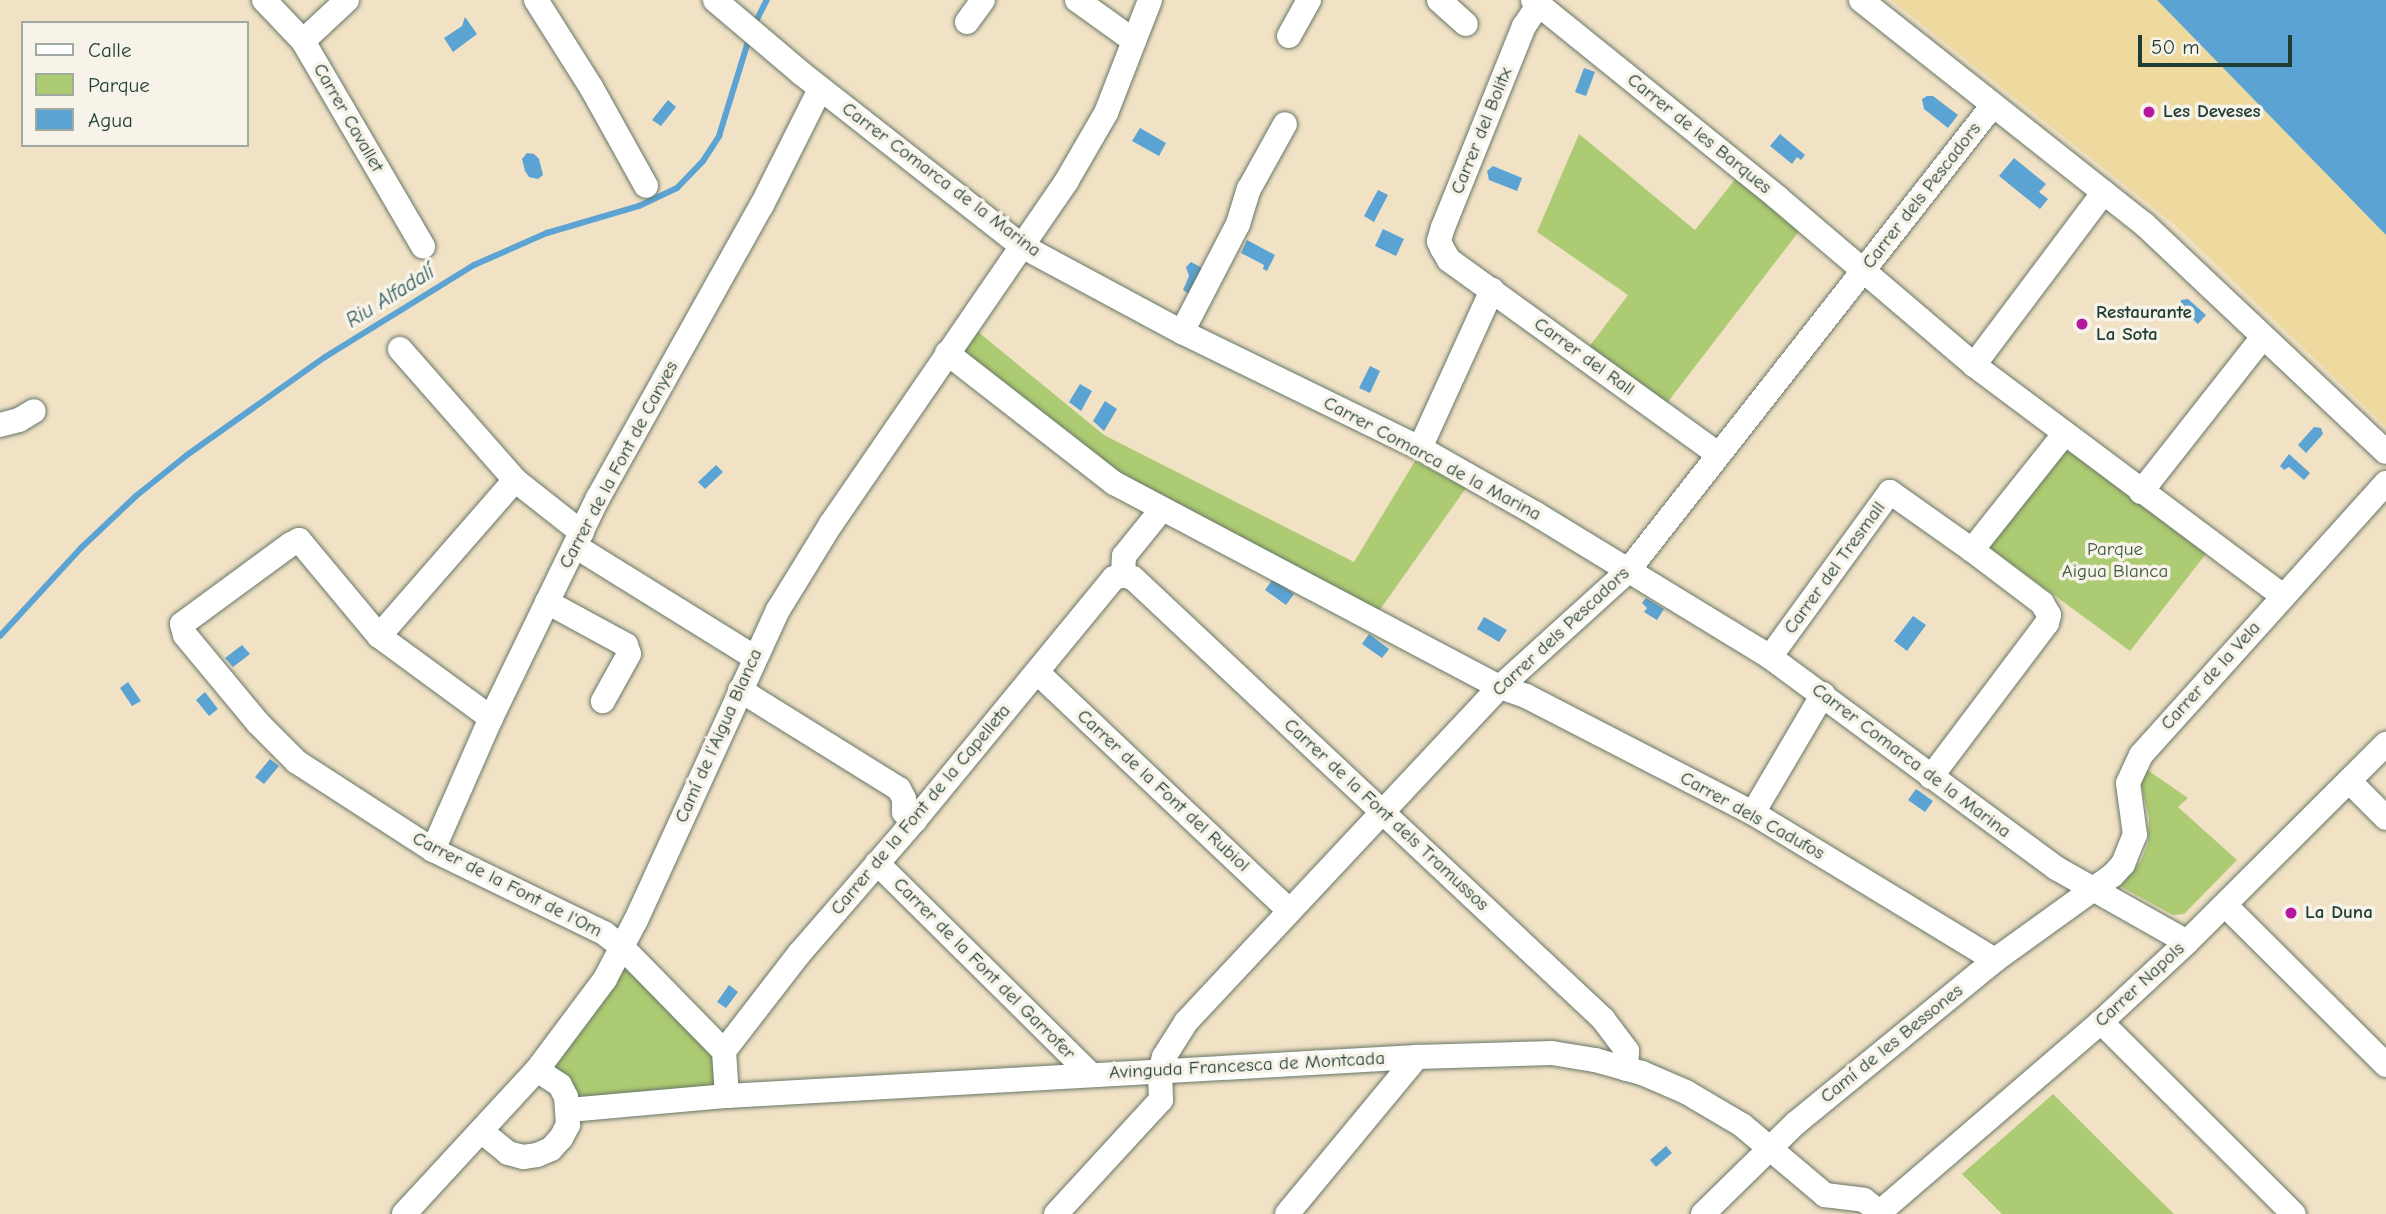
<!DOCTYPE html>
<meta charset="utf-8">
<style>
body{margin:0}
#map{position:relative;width:2386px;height:1214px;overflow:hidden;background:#f1e2c6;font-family:"Comic Neue",sans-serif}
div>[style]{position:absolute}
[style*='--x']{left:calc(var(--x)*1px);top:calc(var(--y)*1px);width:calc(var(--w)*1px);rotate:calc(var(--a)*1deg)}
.green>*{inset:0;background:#adcb72}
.sand>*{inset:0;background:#eeda9e}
.water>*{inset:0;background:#5ba3d2}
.stream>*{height:6px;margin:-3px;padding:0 3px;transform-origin:3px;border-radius:3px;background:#5ba3d2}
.roads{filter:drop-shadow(0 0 2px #687767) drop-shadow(0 0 2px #687767)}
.minor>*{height:24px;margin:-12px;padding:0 12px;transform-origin:12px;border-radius:12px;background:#fff}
.dots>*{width:19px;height:19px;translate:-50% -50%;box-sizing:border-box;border:4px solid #f7f3e8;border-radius:50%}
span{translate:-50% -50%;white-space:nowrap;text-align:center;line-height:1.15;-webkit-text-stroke:7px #f7f3e8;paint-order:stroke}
.poi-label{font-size:19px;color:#1f3d34;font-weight:700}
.left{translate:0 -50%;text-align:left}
.street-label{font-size:19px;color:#1f3d34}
.park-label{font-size:19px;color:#3b5940}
.water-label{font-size:21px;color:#315c63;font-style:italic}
.legend{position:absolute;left:21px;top:21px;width:228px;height:126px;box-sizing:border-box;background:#f7f3e8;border:2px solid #a1aaa0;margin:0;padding:9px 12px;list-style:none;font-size:21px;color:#1f3d34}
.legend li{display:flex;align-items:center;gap:14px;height:35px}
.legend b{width:35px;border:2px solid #a1aaa0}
.scale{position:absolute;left:2138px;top:35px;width:154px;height:32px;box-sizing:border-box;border:4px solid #1f3d34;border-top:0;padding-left:9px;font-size:21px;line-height:24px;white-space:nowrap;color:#1f3d34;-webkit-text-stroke:5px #f7f3e8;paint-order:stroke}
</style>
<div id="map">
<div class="green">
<i style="clip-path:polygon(1579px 134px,1695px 230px,1737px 177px,1800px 230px,1667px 403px,1589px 347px,1628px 295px,1537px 232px)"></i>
<i style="clip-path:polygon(977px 331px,1104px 435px,1354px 562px,1415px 461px,1466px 488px,1379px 611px,1121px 479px,960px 355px)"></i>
<i style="clip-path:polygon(2066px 449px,2209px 550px,2130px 651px,1985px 544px)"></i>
<i style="clip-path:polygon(2146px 769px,2188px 798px,2178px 807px,2237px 860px,2184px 914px,2173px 915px,2120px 886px,2141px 861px,2148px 843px,2149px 818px,2141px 784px)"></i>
<i style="clip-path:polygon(623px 951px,721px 1051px,724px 1094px,572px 1108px,542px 1069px)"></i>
<i style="clip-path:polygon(2053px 1094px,2110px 1151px,2174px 1214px,2002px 1214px,1962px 1174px)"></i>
</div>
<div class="sand">
<i style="clip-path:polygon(1891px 0,2157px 0,2386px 235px,2386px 427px,2174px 224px)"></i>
</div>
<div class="water">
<i style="clip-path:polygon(2157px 0,2386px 0,2386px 235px)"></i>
<i style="clip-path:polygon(465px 17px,477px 34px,453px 52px,444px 38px,462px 26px)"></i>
<i style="clip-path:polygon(1584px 68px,1595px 72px,1586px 96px,1575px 92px)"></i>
<i style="clip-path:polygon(1927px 96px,1933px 96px,1958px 115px,1948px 128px,1924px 109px,1922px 99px)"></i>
<i style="clip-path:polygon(668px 100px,676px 107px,661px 126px,652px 120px)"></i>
<i style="clip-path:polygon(1140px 128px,1166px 143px,1159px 156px,1132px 141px)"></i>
<i style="clip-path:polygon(1780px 134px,1805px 155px,1801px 160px,1797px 157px,1792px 164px,1770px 146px)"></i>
<i style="clip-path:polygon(527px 153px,534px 154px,539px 159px,543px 175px,538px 179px,529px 177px,525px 171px,522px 159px)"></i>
<i style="clip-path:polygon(2014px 158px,2046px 184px,2039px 192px,2048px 199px,2040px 209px,1999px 176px)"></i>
<i style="clip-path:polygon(1493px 166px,1522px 178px,1517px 191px,1489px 180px,1487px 171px)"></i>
<i style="clip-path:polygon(1378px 190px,1388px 195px,1374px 222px,1364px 216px)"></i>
<i style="clip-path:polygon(1383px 229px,1404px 239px,1396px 256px,1375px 246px)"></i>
<i style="clip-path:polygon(1247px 240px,1275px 255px,1267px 271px,1263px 269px,1264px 265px,1241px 253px)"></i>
<i style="clip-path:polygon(1191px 262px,1202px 268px,1189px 294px,1183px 290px,1189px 276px,1186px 267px)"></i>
<i style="clip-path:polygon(2188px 299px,2206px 315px,2198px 324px,2180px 308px,2181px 300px)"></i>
<i style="clip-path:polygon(1370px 366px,1380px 371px,1370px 393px,1359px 388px)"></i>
<i style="clip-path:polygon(1080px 384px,1092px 391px,1081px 411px,1069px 402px)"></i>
<i style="clip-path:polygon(1105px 401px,1117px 409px,1104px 431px,1093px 421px)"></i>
<i style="clip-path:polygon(2314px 427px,2321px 428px,2323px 434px,2306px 453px,2298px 445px)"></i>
<i style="clip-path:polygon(2289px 454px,2310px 473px,2304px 480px,2289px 467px,2284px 470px,2280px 466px)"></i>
<i style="clip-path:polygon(716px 465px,723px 472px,705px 489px,698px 482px)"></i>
<i style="clip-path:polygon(1273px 579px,1294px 594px,1286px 605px,1265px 590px)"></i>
<i style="clip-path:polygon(1646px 598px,1664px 609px,1657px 620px,1644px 612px,1647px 608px,1642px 603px)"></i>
<i style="clip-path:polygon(1913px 616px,1926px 625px,1907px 651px,1894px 641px)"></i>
<i style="clip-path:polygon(1484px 617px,1507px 630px,1499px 642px,1477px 629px)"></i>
<i style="clip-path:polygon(1369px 634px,1389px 649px,1382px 658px,1362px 644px)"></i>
<i style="clip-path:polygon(242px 645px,250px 654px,233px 667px,225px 658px)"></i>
<i style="clip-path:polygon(128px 682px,141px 701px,132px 706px,120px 688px)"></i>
<i style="clip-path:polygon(205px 692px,218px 709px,209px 716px,196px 700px)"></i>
<i style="clip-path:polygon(270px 759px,279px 766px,264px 784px,255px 777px)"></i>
<i style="clip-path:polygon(1916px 789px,1933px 801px,1925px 812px,1908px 800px)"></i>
<i style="clip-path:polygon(729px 985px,738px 992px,726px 1008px,717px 1002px)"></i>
<i style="clip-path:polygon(1666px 1146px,1672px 1153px,1656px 1167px,1650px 1160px)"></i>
</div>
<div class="stream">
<i style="--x:754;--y:25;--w:28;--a:-63"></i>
<i style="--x:0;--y:636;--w:120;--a:-47.4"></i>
<i style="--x:81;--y:548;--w:76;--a:-43.4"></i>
<i style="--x:136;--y:496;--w:65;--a:-38.8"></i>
<i style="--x:187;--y:455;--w:169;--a:-35.4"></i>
<i style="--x:325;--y:357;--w:175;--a:-31.7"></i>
<i style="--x:474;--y:265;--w:80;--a:-23.7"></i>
<i style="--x:547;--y:233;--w:96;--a:-16.4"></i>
<i style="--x:639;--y:206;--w:42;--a:-25.3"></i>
<i style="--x:677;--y:188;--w:37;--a:-46"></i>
<i style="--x:703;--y:161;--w:30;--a:-57"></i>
<i style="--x:719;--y:136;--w:106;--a:-72.9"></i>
</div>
<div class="roads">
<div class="minor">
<i style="--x:264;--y:0;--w:57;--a:46.4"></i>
<i style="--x:347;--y:0;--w:60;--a:137"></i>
<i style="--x:303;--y:41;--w:238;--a:59.7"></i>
<i style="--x:536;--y:0;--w:103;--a:57.7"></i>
<i style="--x:591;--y:87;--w:113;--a:60.9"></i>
<i style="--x:715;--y:0;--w:113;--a:40.3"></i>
<i style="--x:801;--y:73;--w:281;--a:38.1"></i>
<i style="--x:1022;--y:246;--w:182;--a:28.3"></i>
<i style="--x:1182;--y:332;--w:265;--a:26"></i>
<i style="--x:1420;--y:448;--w:133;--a:29.6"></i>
<i style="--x:1536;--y:514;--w:274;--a:31.4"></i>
<i style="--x:1770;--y:657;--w:355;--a:36.4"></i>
<i style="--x:2056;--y:868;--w:150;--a:29.5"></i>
<i style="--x:1077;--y:0;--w:70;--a:35.7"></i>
<i style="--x:1439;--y:0;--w:36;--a:42"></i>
<i style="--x:1533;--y:0;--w:315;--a:38.9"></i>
<i style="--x:1778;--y:198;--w:257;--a:40.4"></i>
<i style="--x:1974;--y:365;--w:386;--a:36.8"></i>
<i style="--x:1861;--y:0;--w:361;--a:38.4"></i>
<i style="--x:2144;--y:224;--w:332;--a:43.3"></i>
<i style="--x:1539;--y:4;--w:27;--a:124"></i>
<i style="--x:1524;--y:26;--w:217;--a:111.9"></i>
<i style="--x:1443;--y:227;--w:15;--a:106"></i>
<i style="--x:1439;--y:241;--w:8;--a:67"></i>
<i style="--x:1442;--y:248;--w:14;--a:60"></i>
<i style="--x:1449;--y:260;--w:332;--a:35.8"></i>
<i style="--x:967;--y:22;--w:27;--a:-54"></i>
<i style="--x:1289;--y:36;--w:41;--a:-60.9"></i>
<i style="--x:1182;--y:332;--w:122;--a:-62.6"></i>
<i style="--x:1238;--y:224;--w:37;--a:-73"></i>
<i style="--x:1249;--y:189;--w:74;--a:-61"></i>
<i style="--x:400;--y:349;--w:174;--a:48.7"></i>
<i style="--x:515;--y:480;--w:85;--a:38.3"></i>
<i style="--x:947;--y:353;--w:212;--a:37.9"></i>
<i style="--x:1114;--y:483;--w:437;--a:27.9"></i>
<i style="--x:1500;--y:687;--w:28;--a:19"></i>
<i style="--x:1526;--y:696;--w:255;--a:27.3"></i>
<i style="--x:1753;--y:813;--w:283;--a:31.3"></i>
<i style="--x:1974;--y:365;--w:216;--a:-53.1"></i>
<i style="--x:0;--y:425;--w:20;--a:-15"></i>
<i style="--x:19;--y:420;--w:17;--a:-31"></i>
<i style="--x:1420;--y:448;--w:174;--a:-65.5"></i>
<i style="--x:2141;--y:492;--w:197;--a:-51.8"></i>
<i style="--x:575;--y:546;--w:211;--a:31.8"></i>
<i style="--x:1972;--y:550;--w:149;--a:-51.5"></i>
<i style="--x:1123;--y:575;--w:10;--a:17"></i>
<i style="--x:1133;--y:578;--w:645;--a:43.18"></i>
<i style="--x:1603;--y:1019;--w:40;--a:53"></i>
<i style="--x:1627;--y:1051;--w:18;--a:93"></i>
<i style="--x:1123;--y:575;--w:19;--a:-87"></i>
<i style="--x:1124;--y:556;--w:60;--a:-51"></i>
<i style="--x:547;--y:602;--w:90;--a:28.6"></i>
<i style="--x:626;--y:645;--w:9;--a:72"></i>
<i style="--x:629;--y:654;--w:54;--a:119"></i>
<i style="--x:379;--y:636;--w:207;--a:-48.9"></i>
<i style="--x:1770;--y:657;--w:204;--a:-54"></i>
<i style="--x:1890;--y:492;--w:100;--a:35.3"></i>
<i style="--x:1972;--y:550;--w:88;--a:37.1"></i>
<i style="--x:2042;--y:603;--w:14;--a:60"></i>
<i style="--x:2049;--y:615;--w:8;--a:104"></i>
<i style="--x:2047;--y:623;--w:193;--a:127"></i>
<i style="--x:1038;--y:673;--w:345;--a:43.4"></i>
<i style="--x:740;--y:690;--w:187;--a:31.9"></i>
<i style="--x:899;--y:789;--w:11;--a:63"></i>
<i style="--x:904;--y:799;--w:13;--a:90"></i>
<i style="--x:904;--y:812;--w:14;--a:36"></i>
<i style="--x:491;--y:718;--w:139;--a:-143.8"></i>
<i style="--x:379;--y:636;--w:125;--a:-129.8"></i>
<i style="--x:299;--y:540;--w:9;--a:153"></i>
<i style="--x:291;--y:544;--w:135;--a:143.7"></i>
<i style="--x:182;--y:624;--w:11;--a:75"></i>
<i style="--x:185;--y:635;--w:114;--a:50.3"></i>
<i style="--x:258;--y:723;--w:55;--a:45"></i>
<i style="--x:297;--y:762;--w:162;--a:32.9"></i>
<i style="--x:433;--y:850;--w:190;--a:25.9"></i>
<i style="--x:604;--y:933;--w:23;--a:38"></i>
<i style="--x:622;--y:947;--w:146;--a:45.6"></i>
<i style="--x:2349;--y:781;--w:52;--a:45"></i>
<i style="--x:1753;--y:813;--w:138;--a:-59.5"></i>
<i style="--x:433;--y:850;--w:144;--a:-66.3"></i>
<i style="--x:491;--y:718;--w:245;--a:-64.1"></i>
<i style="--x:598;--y:498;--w:336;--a:-60.8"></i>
<i style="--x:762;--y:205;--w:130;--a:-63.4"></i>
<i style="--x:877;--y:863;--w:301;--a:44.7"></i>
<i style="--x:2225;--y:905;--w:227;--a:44.8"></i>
<i style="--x:2101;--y:1022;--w:272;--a:44.9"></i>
<i style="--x:724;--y:1051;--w:123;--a:-52.3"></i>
<i style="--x:799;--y:954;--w:177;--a:-49.1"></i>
<i style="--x:915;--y:820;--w:313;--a:-50.6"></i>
<i style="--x:1114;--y:578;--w:9;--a:-18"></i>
<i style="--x:724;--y:1051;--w:45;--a:86.2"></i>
<i style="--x:569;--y:1110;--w:159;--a:-5.1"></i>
<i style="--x:727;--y:1096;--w:691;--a:-3.24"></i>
<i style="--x:1417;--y:1057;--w:135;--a:-1.7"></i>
<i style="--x:1552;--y:1053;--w:44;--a:9.2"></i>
<i style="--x:1595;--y:1060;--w:49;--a:15.5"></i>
<i style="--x:1642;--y:1073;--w:48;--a:23.4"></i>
<i style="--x:1686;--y:1092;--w:65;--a:30.5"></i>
<i style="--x:1742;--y:1125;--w:109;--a:40.1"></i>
<i style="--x:1825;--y:1195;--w:39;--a:7"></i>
<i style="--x:1864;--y:1200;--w:23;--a:38"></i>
<i style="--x:481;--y:1131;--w:35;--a:39"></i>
<i style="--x:508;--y:1153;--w:16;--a:15"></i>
<i style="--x:523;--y:1157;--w:14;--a:-8"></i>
<i style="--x:537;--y:1155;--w:15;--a:-23"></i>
<i style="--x:551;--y:1149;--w:15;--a:-48"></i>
<i style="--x:561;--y:1138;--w:15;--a:-62"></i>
<i style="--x:568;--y:1125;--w:28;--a:-94"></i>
<i style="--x:566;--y:1097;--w:13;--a:-117"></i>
<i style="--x:560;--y:1085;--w:27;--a:-147"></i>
<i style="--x:1880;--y:1212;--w:291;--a:-40.7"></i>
<i style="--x:2101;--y:1022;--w:117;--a:-42.9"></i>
<i style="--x:2187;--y:942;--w:281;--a:-44.9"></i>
<i style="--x:404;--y:1214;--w:196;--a:-47.3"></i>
<i style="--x:537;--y:1070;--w:114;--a:-53.2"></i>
<i style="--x:605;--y:979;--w:67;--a:-62.3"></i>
<i style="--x:636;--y:920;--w:341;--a:-65.4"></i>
<i style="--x:778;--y:610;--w:101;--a:-58.4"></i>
<i style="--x:831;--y:524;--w:415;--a:-55.5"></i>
<i style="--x:1066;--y:182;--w:80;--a:-59.9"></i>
<i style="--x:1106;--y:113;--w:121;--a:-68.7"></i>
<i style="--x:1056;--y:1214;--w:155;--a:-47.4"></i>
<i style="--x:1161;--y:1100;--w:29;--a:-92"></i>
<i style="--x:1160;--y:1071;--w:15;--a:-74"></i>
<i style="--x:1164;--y:1057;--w:41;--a:-57.8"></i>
<i style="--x:1186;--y:1022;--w:459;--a:-46.9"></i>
<i style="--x:1500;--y:687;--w:171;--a:-42.2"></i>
<i style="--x:1627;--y:572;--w:593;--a:-51.91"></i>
<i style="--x:1287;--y:1214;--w:204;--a:-50.4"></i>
<i style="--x:1703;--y:1214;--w:130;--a:-44.4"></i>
<i style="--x:1796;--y:1123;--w:257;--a:-39.3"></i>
<i style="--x:1995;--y:960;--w:145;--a:-35.8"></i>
<i style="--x:2113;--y:875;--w:15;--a:-48"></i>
<i style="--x:2123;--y:864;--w:31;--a:-68"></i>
<i style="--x:2135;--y:835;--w:52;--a:-97.7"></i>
<i style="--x:2128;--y:783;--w:31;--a:-65"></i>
<i style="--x:2141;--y:755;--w:366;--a:-48"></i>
</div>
</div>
<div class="dots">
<i style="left:2149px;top:112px;background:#b5179e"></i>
<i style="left:2082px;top:324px;background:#b5179e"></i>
<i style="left:2291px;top:913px;background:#b5179e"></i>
</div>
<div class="poi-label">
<span class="left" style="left:2163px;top:112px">Les Deveses</span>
<span class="left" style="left:2096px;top:324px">Restaurante<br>La Sota</span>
<span class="left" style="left:2305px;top:913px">La Duna</span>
</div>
<div class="street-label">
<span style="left:348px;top:118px;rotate:60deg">Carrer Cavallet</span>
<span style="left:1482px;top:131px;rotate:-68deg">Carrer del Bolitx</span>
<span style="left:1699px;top:134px;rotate:39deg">Carrer de les Barques</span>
<span style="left:941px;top:180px;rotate:37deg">Carrer Comarca de la Marina</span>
<span style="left:1922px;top:196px;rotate:-52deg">Carrer dels Pescadors</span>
<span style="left:1584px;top:357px;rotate:36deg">Carrer del Rall</span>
<span style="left:1432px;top:459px;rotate:28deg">Carrer Comarca de la Marina</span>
<span style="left:619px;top:465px;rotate:-62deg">Carrer de la Font de Canyes</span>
<span style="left:1835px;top:568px;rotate:-54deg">Carrer del Tresmall</span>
<span style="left:1561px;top:632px;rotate:-43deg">Carrer dels Pescadors</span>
<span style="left:2211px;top:676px;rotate:-48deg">Carrer de la Vela</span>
<span style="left:719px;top:736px;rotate:-66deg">Camí de l’Aigua Blanca</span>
<span style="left:1911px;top:761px;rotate:37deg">Carrer Comarca de la Marina</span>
<span style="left:1163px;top:791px;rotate:43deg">Carrer de la Font del Rubiol</span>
<span style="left:921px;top:810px;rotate:-50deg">Carrer de la Font de la Capelleta</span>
<span style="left:1386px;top:815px;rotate:43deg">Carrer de la Font dels Tramussos</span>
<span style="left:1752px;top:816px;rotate:29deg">Carrer dels Cadufos</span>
<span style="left:507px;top:885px;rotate:27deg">Carrer de la Font de l'Om</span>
<span style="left:984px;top:969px;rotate:45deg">Carrer de la Font del Garrofer</span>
<span style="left:2140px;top:985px;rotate:-43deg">Carrer Napols</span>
<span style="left:1892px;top:1044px;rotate:-39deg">Camí de les Bessones</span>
<span style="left:1247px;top:1066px;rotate:-3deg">Avinguda Francesca de Montcada</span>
</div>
<div class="park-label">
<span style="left:2115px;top:561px">Parque<br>Aigua Blanca</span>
</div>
<div class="water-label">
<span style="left:390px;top:296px;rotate:-32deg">Riu Alfadalí</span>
</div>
<ul class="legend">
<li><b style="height:9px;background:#fff"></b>Calle</li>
<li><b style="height:19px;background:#adcb72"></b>Parque</li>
<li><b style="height:19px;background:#5ba3d2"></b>Agua</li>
</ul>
<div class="scale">50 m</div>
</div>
